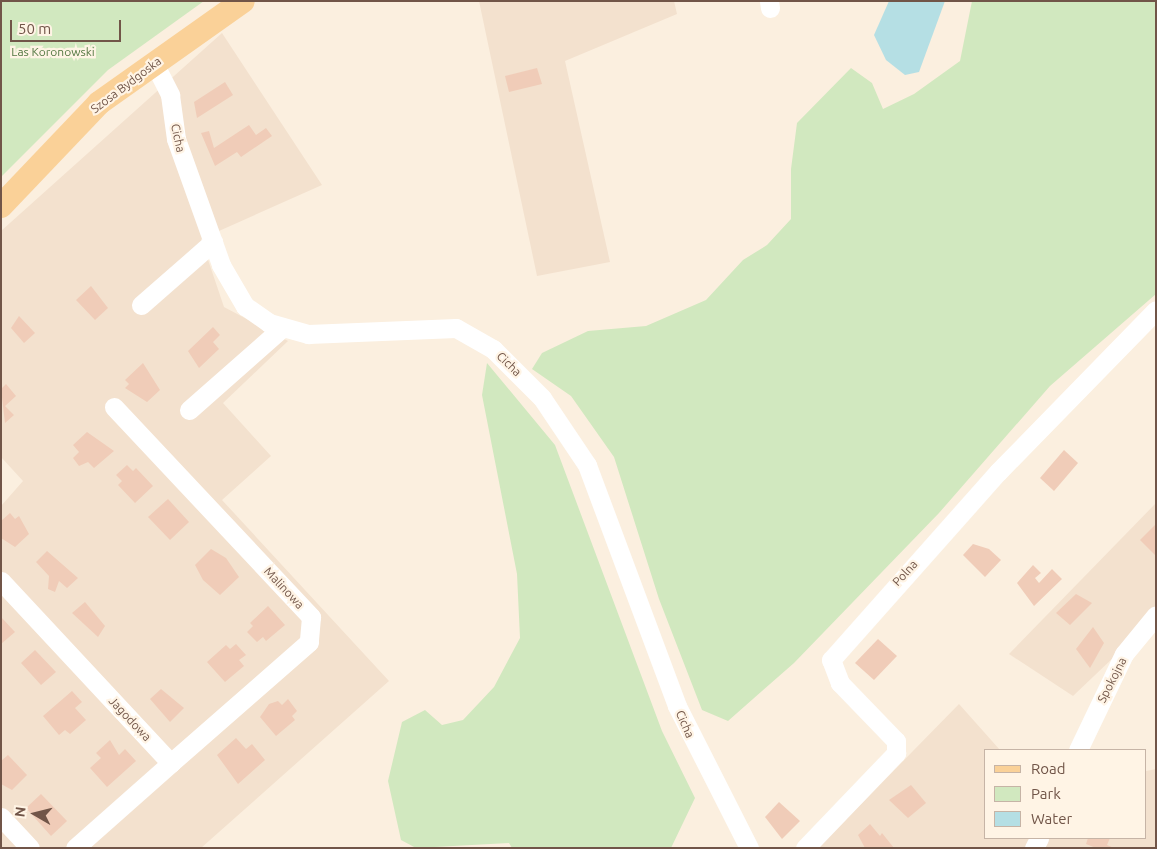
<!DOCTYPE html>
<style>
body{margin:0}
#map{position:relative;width:1157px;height:849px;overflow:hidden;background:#fbefdf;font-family:Ubuntu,sans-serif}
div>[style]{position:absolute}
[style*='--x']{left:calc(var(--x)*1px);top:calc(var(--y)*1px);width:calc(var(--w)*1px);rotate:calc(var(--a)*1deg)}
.residential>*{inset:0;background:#f3e1ce}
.green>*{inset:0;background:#d1e8bf}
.water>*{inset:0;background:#b5dfe4}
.building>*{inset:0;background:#f0ccb8}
.minor>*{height:19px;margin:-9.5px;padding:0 9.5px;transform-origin:9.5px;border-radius:9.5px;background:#fff}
.major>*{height:24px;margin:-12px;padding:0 12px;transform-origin:12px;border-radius:12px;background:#fad198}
span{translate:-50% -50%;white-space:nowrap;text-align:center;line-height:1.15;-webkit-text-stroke:4.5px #fff4e5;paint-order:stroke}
.park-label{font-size:12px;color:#537741}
.street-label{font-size:12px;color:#715548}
.frame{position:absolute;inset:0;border:2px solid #715548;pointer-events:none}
.legend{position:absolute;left:984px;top:749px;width:162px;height:90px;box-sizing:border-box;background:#fff4e5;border:1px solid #c6b4a6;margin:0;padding:6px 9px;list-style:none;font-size:15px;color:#715548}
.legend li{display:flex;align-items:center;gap:10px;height:25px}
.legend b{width:25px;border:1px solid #c6b4a6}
.north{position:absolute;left:10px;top:789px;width:50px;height:50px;-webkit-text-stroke:4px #fff4e5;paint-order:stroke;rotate:278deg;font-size:14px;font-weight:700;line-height:20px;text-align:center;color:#715548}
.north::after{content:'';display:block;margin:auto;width:18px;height:22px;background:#715548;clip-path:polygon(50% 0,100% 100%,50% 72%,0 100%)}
.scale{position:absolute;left:10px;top:20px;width:111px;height:22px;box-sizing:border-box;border:2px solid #715548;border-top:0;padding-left:6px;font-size:15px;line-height:18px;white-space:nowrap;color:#715548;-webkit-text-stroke:4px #fff4e5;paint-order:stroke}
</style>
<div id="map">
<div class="residential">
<i style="clip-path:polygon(479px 1px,674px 1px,677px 14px,565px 61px,610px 262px,537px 276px)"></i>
<i style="clip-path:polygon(222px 33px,322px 185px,201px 239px,224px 307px,288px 341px,223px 403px,271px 456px,222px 500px,389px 681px,201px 848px,1px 848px,1px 506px,23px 481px,1px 457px,1px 231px)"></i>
<i style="clip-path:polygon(1156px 503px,1156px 617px,1073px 696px,1009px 654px)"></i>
<i style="clip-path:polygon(959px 704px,1000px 750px,986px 750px,986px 838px,1146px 838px,1146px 771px,1156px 769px,1156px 848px,818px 848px)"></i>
</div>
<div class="green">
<i style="clip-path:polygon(1px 1px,204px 1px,108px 70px,1px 177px)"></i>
<i style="clip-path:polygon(972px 1px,1156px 1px,1156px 294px,1050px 386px,939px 513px,794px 663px,728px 721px,702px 710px,659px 599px,614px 457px,571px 396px,532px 369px,542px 353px,588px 331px,646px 326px,706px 300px,743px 260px,767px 245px,791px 219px,791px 169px,797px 123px,851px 68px,872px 83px,883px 109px,914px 94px,960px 61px)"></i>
<i style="clip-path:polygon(487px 363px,555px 445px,662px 731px,695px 798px,671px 848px,512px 848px,509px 843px,416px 848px,401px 840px,388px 781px,402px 722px,425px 710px,442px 725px,463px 720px,494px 687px,520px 638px,517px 574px,482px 395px)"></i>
</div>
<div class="water">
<i style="clip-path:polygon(889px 1px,945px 1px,919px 72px,905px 75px,886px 60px,874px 35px)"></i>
</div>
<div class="building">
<i style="clip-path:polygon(537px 68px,542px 84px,509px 92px,505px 76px)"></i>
<i style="clip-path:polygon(225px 82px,233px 95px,197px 118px,194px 102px)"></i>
<i style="clip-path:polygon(249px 125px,256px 135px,266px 128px,272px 136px,241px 157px,237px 152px,215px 166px,201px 133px,209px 131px,214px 148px)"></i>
<i style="clip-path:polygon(91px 286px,108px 308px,95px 320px,76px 300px)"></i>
<i style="clip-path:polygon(19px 316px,35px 333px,24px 343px,11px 328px)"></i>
<i style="clip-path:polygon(213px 327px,220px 335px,213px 342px,219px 349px,199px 368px,188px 351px)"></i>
<i style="clip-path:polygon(143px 363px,160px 390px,147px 402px,125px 388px,129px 384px,125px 380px)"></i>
<i style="clip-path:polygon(6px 384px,16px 396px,5px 406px,14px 415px,5px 423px,1px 389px)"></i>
<i style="clip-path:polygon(87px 432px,114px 451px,94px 468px,88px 462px,79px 466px,73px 458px,79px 452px,73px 445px)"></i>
<i style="clip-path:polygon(1064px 450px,1078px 463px,1054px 491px,1040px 478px)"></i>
<i style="clip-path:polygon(127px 465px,133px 471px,136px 468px,153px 486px,135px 503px,118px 485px,122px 481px,116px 475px)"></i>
<i style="clip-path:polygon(168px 499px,189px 522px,170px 540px,148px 517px)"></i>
<i style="clip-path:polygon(10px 513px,15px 519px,19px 516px,29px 534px,15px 547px,1px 538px,1px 521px)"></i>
<i style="clip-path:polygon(1156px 524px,1156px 554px,1155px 555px,1140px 540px)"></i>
<i style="clip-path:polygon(973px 544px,989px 549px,1001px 560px,985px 577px,963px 555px)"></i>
<i style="clip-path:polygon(211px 549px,226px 558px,239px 577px,220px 595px,203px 580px,195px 565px)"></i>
<i style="clip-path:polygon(47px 551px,78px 578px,67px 588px,59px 581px,55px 592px,48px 589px,49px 576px,36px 562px)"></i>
<i style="clip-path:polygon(1033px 565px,1041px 573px,1035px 578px,1039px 583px,1052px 569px,1062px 579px,1034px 606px,1017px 583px)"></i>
<i style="clip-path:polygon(1076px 594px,1092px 603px,1070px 625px,1056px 613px)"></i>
<i style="clip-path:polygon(85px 602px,105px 626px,98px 637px,72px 613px)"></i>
<i style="clip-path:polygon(268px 606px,285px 625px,266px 641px,263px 637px,257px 642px,247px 632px,253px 626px,250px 623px)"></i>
<i style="clip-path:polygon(1px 617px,15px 632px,1px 644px)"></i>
<i style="clip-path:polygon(1093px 627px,1104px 643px,1090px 668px,1076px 649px)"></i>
<i style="clip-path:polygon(878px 639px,897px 656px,874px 680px,855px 663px)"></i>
<i style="clip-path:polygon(236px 644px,246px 655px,239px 660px,244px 666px,225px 682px,207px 662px,226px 645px,230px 649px)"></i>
<i style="clip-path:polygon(35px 650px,56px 672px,41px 685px,21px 663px)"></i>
<i style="clip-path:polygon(161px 689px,184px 708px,170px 722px,150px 699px)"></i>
<i style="clip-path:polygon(72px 691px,82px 702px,75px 708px,86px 720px,70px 734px,65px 730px,59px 735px,43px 716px)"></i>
<i style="clip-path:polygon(288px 699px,297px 711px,292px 716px,295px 720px,276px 736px,260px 717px,269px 704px,278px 701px,282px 705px)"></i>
<i style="clip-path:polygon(236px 738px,246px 749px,252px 744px,265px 760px,238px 784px,217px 755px)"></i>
<i style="clip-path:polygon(110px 740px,119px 755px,125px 749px,136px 761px,107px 787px,90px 768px,101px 758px,96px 753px)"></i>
<i style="clip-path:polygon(8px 755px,27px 775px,12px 790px,1px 784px,1px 761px)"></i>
<i style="clip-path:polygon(911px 785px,926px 803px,908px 818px,889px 800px)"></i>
<i style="clip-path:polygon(41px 794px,67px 821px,51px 836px,26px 808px)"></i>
<i style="clip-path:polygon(779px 802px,800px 821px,782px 839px,765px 817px)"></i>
<i style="clip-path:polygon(870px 824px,880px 836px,882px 833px,894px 848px,865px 848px,858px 835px)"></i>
<i style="clip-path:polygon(1088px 838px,1110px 838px,1107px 845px,1114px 848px,1096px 848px,1086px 844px)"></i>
</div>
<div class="minor">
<i style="--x:769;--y:1;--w:7;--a:82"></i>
<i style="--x:154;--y:63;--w:36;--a:63"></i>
<i style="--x:170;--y:95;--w:44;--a:82.2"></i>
<i style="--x:176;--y:139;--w:134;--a:70.3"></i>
<i style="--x:221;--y:265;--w:48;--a:59.7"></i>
<i style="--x:245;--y:306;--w:29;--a:35"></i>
<i style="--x:269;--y:323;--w:41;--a:15.8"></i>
<i style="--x:308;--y:334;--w:148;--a:-2.3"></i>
<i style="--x:456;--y:328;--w:43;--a:29.6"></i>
<i style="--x:493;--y:349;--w:69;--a:45"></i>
<i style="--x:542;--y:398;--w:81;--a:56.1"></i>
<i style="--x:587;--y:465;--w:257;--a:69.5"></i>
<i style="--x:677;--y:706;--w:159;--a:63.1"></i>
<i style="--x:141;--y:305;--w:96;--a:-41.2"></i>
<i style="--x:114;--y:407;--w:288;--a:46.8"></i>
<i style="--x:311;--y:617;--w:25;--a:95"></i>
<i style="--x:309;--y:642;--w:184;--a:138.8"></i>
<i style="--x:189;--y:410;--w:124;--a:-41.4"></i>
<i style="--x:1;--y:581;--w:249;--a:47"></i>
<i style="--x:171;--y:763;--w:128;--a:138.5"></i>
<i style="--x:1078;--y:750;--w:106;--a:-64.4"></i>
<i style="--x:1124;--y:654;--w:50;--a:-50.6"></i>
<i style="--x:1;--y:817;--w:42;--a:46.9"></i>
<i style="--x:805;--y:848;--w:132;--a:-46.2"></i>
<i style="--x:896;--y:753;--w:12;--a:-90"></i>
<i style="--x:896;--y:741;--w:81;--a:-134"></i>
<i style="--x:840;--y:683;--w:25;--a:-111"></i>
<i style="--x:831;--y:660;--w:251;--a:-48.4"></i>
<i style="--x:998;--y:472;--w:226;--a:-45.7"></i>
<i style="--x:1034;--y:848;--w:11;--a:-63"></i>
</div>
<div class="major">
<i style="--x:1;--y:206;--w:142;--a:-46.4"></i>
<i style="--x:99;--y:103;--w:176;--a:-35.3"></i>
</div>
<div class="park-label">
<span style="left:53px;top:52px">Las Koronowski</span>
</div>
<div class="street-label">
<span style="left:126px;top:85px;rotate:-37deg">Szosa Bydgoska</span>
<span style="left:178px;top:138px;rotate:78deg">Cicha</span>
<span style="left:509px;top:364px;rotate:44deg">Cicha</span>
<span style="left:905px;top:573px;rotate:-47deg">Polna</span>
<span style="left:284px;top:588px;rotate:47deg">Malinowa</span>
<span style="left:1112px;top:680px;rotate:-63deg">Spokojna</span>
<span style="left:130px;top:719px;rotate:47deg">Jagodowa</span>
<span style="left:685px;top:724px;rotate:66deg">Cicha</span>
</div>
<div class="frame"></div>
<ul class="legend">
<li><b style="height:6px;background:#fad198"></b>Road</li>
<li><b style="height:14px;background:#d1e8bf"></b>Park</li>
<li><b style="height:14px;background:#b5dfe4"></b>Water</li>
</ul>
<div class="north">N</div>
<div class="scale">50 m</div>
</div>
